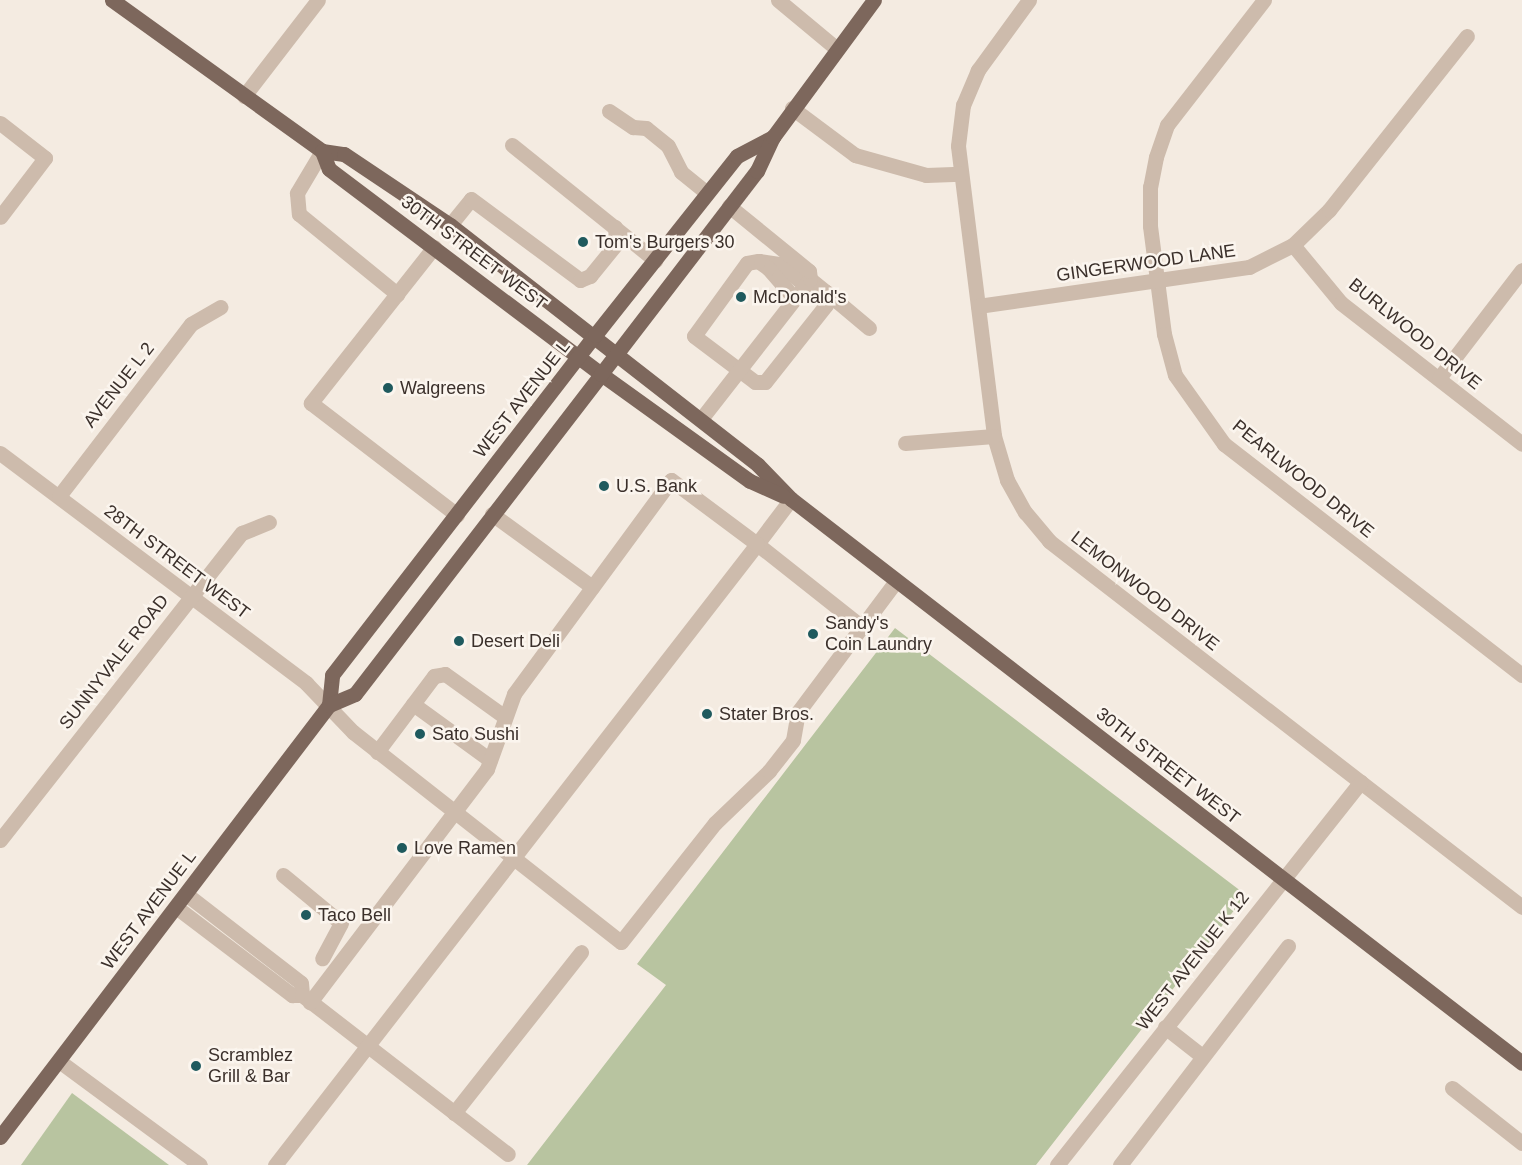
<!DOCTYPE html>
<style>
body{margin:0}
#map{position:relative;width:1522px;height:1165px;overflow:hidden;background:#f4ebe1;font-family:Arial,sans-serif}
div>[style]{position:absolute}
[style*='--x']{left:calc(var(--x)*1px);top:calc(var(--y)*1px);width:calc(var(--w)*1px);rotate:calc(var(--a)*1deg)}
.green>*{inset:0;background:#b8c4a0}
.minor>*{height:15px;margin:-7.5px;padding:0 7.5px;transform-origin:7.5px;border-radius:7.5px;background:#cdbbac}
.major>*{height:15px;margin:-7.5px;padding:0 7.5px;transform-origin:7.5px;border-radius:7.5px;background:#7d675c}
.dots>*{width:16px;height:16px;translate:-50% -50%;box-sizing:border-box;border:3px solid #fbf5ee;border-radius:50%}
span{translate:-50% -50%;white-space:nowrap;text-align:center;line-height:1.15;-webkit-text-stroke:5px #fbf5ee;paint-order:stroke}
.poi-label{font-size:18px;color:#3b302b}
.left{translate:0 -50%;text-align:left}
.street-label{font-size:18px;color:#3b302b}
</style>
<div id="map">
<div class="green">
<i style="clip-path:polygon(895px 628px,1246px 895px,1036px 1165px,527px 1165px,666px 985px,637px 964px)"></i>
<i style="clip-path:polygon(72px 1093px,169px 1165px,21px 1165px)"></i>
</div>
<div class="minor">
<i style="--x:778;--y:0;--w:77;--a:39.7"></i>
<i style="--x:1029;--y:0;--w:87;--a:126.1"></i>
<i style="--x:978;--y:70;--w:38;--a:113"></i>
<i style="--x:963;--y:105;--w:41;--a:97"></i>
<i style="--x:958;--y:146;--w:292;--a:82.9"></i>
<i style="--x:994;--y:436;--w:46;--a:73.5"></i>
<i style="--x:1007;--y:480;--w:37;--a:61"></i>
<i style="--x:1025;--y:512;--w:38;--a:50"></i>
<i style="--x:1049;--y:541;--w:598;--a:37.73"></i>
<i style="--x:1264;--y:0;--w:158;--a:127.8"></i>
<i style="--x:1167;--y:125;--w:34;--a:109"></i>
<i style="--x:1156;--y:157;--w:31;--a:101"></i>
<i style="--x:1150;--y:187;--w:39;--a:90"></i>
<i style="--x:1150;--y:226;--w:109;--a:82.6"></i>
<i style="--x:1164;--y:334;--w:42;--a:75"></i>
<i style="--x:1175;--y:375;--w:85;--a:54.6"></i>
<i style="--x:1224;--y:444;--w:377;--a:37.8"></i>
<i style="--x:244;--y:96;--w:121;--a:-52.4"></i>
<i style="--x:792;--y:108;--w:79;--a:36.7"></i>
<i style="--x:855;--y:155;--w:74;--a:15.7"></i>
<i style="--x:926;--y:175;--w:34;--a:-2"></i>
<i style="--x:609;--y:111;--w:29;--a:34"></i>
<i style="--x:633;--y:127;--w:13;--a:4"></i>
<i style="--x:646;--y:128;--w:28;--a:39"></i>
<i style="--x:668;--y:146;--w:29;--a:63"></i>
<i style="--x:681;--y:172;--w:33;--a:39"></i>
<i style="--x:0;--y:123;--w:57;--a:37.9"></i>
<i style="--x:45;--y:158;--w:74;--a:127.3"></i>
<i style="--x:512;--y:145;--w:184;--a:38.8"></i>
<i style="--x:322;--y:151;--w:49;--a:120.8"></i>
<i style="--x:297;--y:193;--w:21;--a:85"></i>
<i style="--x:299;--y:214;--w:127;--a:39.2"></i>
<i style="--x:450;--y:225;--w:33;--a:-51"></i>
<i style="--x:471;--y:199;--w:136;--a:36.6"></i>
<i style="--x:580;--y:280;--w:11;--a:-22"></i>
<i style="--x:590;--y:276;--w:41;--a:-50.9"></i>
<i style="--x:616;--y:244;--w:17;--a:-93"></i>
<i style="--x:1293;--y:245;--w:75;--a:50.4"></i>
<i style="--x:1341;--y:303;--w:229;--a:37.9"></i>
<i style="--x:434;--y:247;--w:199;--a:128.3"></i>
<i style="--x:311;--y:403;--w:184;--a:37.5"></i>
<i style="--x:760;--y:261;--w:19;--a:9"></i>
<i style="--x:779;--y:264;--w:33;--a:39"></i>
<i style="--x:826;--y:292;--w:56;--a:39.9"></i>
<i style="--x:795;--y:299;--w:41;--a:-131.1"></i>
<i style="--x:768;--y:268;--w:12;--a:-145"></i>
<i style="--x:758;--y:261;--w:11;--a:170"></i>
<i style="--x:747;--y:263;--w:90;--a:126"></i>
<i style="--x:694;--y:336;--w:76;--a:37"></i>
<i style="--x:755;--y:382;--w:10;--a:0"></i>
<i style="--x:765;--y:382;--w:98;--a:-51.6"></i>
<i style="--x:826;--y:305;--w:13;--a:-90"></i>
<i style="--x:826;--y:292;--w:21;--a:-141"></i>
<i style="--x:978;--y:306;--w:274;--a:-8.2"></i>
<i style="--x:1249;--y:267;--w:49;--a:-26.6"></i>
<i style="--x:1293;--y:245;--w:50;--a:-44.2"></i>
<i style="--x:1329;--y:210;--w:222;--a:-51.6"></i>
<i style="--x:1439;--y:378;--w:136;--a:-52.5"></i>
<i style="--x:701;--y:419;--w:177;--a:-52.1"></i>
<i style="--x:810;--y:279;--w:8;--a:-97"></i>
<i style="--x:809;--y:271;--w:103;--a:-140.9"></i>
<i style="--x:905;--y:443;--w:89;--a:-4.5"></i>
<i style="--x:0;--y:453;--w:383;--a:36.9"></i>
<i style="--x:306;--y:683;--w:68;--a:46.2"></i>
<i style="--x:353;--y:732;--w:340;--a:38.1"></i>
<i style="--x:621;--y:942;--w:152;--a:-51.7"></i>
<i style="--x:715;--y:823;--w:75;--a:-43.9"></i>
<i style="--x:769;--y:771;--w:39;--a:-52"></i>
<i style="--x:793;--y:740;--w:28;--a:-80"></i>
<i style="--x:798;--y:712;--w:164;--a:-53.2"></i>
<i style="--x:59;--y:496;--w:217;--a:-52.5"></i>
<i style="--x:191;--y:324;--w:34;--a:-30"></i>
<i style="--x:791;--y:499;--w:56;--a:127.1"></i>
<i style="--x:757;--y:544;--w:134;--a:38.3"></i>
<i style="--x:492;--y:514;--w:124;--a:36.1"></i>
<i style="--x:413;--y:704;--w:95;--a:36"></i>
<i style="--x:377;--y:752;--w:95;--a:-53.1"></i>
<i style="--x:434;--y:676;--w:11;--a:-10"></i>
<i style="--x:445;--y:674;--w:74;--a:35.6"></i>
<i style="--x:0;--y:840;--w:391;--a:-51.8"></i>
<i style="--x:242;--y:533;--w:29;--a:-22"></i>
<i style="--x:283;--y:875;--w:75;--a:39.6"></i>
<i style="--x:341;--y:923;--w:40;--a:118"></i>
<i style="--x:186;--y:894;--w:145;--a:37.7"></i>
<i style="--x:301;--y:983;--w:12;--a:85"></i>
<i style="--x:176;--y:907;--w:146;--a:37.2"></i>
<i style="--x:292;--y:995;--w:10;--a:0"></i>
<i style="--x:302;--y:995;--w:260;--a:37.7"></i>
<i style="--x:1165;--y:1027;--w:47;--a:38.1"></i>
<i style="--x:59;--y:1061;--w:175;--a:36.4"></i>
<i style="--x:1452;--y:1088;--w:89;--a:38.2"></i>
<i style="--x:454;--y:1113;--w:205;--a:-51.7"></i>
<i style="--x:275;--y:1165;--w:786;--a:-52.18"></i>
<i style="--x:757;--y:544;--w:107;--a:-143.3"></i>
<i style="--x:671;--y:480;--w:265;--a:126.3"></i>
<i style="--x:514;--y:694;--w:80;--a:109.8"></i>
<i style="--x:487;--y:769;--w:293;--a:127.2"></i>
<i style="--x:1057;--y:1165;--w:489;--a:-51.6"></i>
<i style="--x:1120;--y:1165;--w:276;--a:-52.5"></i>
</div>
<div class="major">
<i style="--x:112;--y:0;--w:259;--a:35.7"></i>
<i style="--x:322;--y:151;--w:22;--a:8"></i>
<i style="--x:344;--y:154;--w:128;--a:33.8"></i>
<i style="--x:450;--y:225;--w:390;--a:37.9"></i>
<i style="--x:758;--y:465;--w:47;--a:45.9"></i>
<i style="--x:791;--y:499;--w:923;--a:37.65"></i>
<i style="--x:322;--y:151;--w:19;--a:69"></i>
<i style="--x:329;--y:169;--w:341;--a:37"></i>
<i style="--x:601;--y:374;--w:183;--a:35.7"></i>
<i style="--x:750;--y:481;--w:36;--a:24"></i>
<i style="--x:329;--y:705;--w:30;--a:-84"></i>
<i style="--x:332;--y:675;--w:430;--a:-52.3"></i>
<i style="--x:595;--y:335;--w:228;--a:-51.6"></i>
<i style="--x:737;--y:156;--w:41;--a:-27.8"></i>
<i style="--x:0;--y:1137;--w:543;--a:-52.71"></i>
<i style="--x:329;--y:705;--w:28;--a:-23"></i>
<i style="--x:355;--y:694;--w:404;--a:-52.4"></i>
<i style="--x:601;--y:374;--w:256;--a:-52.5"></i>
<i style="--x:757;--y:171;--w:38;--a:-65"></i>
<i style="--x:773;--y:137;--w:170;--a:-53.6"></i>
</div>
<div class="dots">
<i style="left:583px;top:242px;background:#1f5a5e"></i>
<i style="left:741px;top:297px;background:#1f5a5e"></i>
<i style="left:388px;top:388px;background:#1f5a5e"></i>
<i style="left:604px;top:486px;background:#1f5a5e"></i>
<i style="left:813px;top:634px;background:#1f5a5e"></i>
<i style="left:459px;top:641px;background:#1f5a5e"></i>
<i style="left:707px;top:714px;background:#1f5a5e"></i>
<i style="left:420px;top:734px;background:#1f5a5e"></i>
<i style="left:402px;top:848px;background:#1f5a5e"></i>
<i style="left:306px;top:915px;background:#1f5a5e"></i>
<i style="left:196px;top:1066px;background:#1f5a5e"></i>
</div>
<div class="poi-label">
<span class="left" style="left:595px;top:242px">Tom's Burgers 30</span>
<span class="left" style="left:753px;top:297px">McDonald's</span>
<span class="left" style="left:400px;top:388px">Walgreens</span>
<span class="left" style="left:616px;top:486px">U.S. Bank</span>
<span class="left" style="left:825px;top:634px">Sandy's<br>Coin Laundry</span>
<span class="left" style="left:471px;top:641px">Desert Deli</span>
<span class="left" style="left:719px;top:714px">Stater Bros.</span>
<span class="left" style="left:432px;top:734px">Sato Sushi</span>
<span class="left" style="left:414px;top:848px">Love Ramen</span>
<span class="left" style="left:318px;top:915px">Taco Bell</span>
<span class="left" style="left:208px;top:1066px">Scramblez<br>Grill &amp; Bar</span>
</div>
<div class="street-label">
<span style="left:474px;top:253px;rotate:37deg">30TH STREET WEST</span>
<span style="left:1146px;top:263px;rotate:-8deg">GINGERWOOD LANE</span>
<span style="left:1415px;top:334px;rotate:39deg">BURLWOOD DRIVE</span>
<span style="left:119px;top:385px;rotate:-52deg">AVENUE L 2</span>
<span style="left:522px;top:399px;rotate:-52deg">WEST AVENUE L</span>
<span style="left:1303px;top:479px;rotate:39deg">PEARLWOOD DRIVE</span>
<span style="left:177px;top:562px;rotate:37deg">28TH STREET WEST</span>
<span style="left:1145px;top:591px;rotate:38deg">LEMONWOOD DRIVE</span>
<span style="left:114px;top:662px;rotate:-52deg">SUNNYVALE ROAD</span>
<span style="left:1168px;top:766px;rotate:38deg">30TH STREET WEST</span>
<span style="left:149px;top:910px;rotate:-53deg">WEST AVENUE L</span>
<span style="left:1193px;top:961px;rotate:-52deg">WEST AVENUE K 12</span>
</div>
</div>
